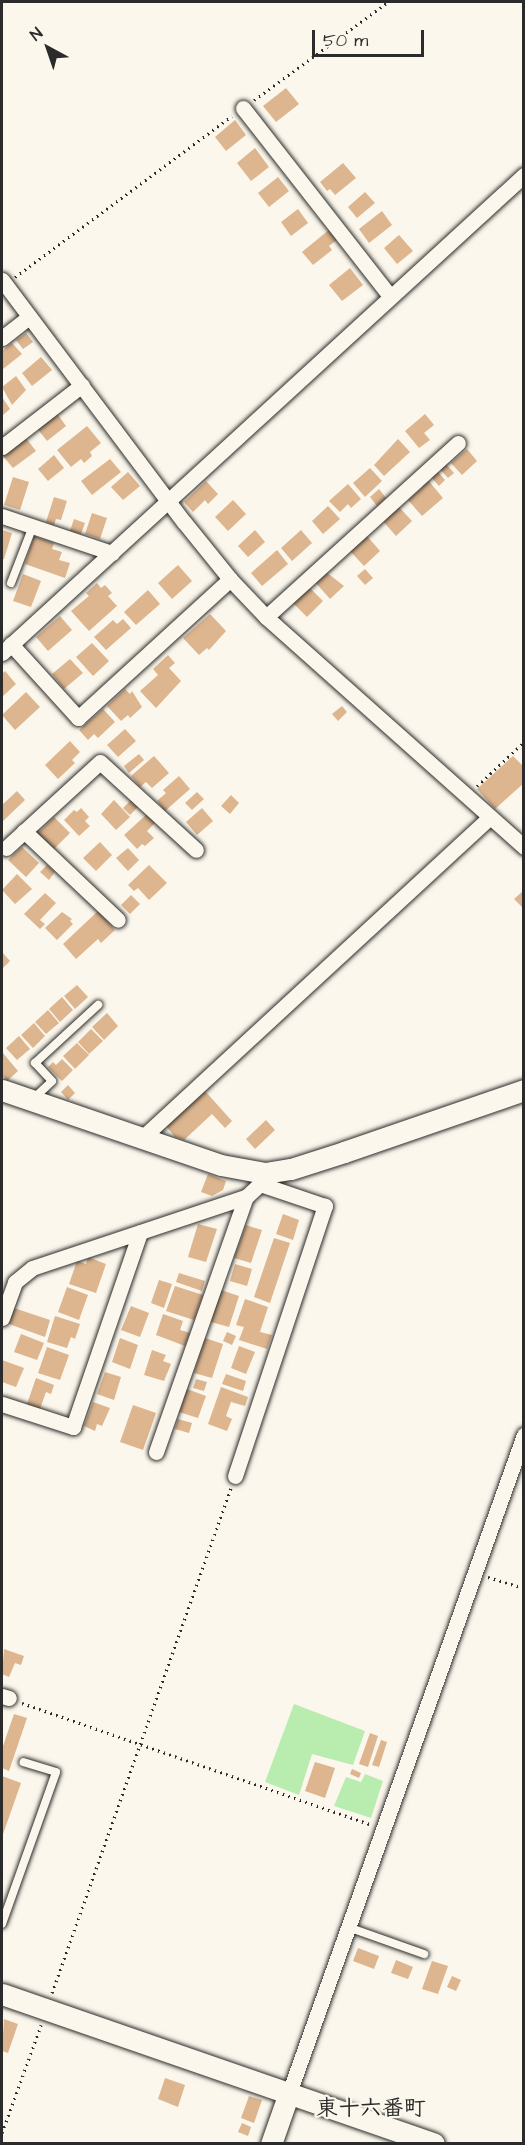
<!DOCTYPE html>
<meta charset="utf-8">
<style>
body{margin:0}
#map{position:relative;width:525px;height:2145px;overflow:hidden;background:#fbf7ec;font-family:"Architects Daughter","Klee One",sans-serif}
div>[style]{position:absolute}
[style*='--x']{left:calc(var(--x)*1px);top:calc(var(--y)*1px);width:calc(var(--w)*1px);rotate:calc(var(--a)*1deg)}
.green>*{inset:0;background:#b8edaf}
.building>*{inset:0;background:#ddb58e}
.path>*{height:3px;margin-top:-1.5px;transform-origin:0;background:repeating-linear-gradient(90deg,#2b2b2b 0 1.5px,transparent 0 6px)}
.roads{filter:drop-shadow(0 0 2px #2b2b2b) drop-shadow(0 0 2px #2b2b2b)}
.lane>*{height:8px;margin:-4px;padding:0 4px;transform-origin:4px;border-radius:4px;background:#fbf7ec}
.street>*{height:15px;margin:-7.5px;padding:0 7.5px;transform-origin:7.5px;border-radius:7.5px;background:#fbf7ec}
.secondary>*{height:21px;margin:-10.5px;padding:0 10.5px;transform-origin:10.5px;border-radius:10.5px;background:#fbf7ec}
span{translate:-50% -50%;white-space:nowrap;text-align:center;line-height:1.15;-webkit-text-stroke:4.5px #fbf7ec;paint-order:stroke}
.quarter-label{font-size:22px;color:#2b2b2b;font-weight:700}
.frame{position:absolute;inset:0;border:3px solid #2b2b2b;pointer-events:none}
.north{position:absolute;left:18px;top:18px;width:60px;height:60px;-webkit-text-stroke:4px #fbf7ec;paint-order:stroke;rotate:320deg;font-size:16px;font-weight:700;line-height:24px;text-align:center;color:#2b2b2b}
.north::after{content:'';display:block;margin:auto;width:21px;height:27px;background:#2b2b2b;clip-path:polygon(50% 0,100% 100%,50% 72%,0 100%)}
.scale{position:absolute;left:312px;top:30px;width:112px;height:27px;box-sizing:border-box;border:3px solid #2b2b2b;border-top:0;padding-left:8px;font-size:18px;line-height:21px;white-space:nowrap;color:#2b2b2b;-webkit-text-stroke:4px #fbf7ec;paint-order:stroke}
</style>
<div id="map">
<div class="green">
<i style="clip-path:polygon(294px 1704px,365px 1731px,353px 1765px,312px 1754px,299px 1795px,265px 1782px)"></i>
<i style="clip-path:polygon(365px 1774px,383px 1781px,371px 1818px,334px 1806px,346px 1777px,361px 1782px)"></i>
</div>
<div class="building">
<i style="clip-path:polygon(286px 88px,299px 104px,276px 122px,263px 106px)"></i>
<i style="clip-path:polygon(235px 120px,246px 135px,226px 151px,215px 137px)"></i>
<i style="clip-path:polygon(255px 148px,269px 167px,251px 181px,237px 163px)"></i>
<i style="clip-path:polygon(343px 163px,356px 178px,335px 195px,330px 189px,327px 191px,320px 182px)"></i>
<i style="clip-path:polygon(278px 177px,289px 191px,269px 207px,258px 193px)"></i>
<i style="clip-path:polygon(365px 192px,375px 203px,357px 218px,348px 207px)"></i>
<i style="clip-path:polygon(298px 209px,308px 223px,291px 236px,281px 222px)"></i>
<i style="clip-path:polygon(382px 211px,392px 225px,369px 243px,359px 229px)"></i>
<i style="clip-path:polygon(330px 229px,338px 239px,329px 246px,332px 250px,313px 265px,302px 252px)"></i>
<i style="clip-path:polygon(399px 235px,413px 251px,397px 264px,384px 248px)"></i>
<i style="clip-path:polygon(350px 268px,363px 285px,342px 301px,329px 285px)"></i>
<i style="clip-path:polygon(26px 333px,33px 342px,23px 349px,16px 340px)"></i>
<i style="clip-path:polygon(12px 343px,22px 354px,3px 369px,2px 351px)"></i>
<i style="clip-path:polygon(41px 357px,52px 370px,32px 386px,22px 373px)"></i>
<i style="clip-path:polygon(16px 376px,26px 390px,12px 405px,2px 387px)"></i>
<i style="clip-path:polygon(2px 397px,10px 409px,3px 415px,2px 413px)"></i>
<i style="clip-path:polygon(56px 412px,66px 426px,47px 441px,36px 427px)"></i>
<i style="clip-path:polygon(425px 414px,434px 425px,424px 433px,430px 440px,419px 448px,405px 431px)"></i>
<i style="clip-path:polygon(87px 426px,101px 443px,90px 452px,92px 456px,84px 463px,81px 459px,71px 467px,57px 450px)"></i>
<i style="clip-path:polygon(25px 437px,36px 451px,13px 468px,2px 455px)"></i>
<i style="clip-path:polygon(398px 439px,410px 452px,384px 476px,374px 465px)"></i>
<i style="clip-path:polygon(467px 449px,477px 461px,462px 475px,451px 463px)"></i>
<i style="clip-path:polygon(54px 455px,64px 468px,48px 481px,38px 469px)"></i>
<i style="clip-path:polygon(110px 459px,121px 472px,92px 495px,81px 481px)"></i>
<i style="clip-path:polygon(446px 464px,454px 473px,448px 478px,440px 469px)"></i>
<i style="clip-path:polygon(370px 468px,382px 481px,365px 497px,353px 483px)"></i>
<i style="clip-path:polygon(128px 472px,140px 486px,123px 500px,111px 487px)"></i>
<i style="clip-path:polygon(438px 472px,445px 480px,439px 486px,431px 477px)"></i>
<i style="clip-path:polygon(13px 477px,29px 482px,20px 510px,4px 505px)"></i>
<i style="clip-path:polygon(427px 479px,443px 498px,422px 516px,408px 500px,423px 487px,421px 484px)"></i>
<i style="clip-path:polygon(206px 481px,218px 494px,208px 504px,205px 500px,193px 512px,184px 502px)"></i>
<i style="clip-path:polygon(348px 484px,361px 499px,351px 508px,348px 504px,340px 512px,329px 501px)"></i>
<i style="clip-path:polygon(379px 489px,386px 498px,377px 506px,370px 497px)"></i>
<i style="clip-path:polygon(54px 497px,67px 501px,61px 520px,56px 519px,54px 525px,46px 522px)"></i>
<i style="clip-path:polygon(233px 500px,246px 514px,228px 531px,215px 517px)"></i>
<i style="clip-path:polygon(328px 506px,340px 519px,323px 534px,312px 521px)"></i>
<i style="clip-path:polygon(398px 506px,412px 521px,396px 536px,382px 520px)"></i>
<i style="clip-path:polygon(92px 513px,107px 518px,100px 539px,85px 534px)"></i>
<i style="clip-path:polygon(74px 519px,85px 523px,81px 534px,70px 531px)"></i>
<i style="clip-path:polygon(2px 530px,12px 533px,4px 559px,2px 559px)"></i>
<i style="clip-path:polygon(255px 530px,265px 542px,248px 557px,238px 546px)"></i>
<i style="clip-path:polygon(301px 530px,312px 543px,292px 561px,281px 548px)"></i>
<i style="clip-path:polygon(34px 536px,54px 543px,52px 549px,62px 552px,59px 560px,70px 563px,65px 578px,25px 564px)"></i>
<i style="clip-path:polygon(367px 536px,380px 551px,364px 566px,350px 551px)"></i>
<i style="clip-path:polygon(277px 550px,288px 564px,262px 586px,251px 573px)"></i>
<i style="clip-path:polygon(178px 565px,192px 581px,172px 599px,158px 583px)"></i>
<i style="clip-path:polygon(365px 569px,373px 578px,365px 585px,357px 576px)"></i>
<i style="clip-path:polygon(326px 572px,344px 586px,330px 599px,315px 582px)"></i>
<i style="clip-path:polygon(23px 574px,41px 581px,31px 607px,13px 601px)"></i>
<i style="clip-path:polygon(97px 583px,101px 588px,105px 585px,112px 593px,108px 596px,117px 606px,89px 631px,71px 611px,89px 596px,86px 593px)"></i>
<i style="clip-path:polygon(309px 587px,323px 601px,307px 617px,293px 603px)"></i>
<i style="clip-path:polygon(148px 590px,160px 604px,136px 625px,124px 612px)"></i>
<i style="clip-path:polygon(210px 614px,226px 631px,209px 650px,207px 648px,199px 655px,183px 638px)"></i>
<i style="clip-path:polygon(60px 616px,72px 630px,48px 651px,36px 637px)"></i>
<i style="clip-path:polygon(123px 619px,131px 628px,106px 650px,94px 637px,113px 620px,117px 624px)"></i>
<i style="clip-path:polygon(92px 643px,109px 661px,93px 676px,76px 657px)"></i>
<i style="clip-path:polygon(168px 655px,175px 663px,169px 668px,181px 681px,156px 708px,140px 691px,158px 675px,153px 669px)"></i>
<i style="clip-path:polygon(70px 659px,83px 673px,64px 689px,52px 674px)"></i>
<i style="clip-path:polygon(5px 671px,16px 684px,2px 697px,2px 674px)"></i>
<i style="clip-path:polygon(125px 689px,130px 694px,132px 691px,142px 707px,130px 718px,128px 715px,121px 721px,107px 706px)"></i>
<i style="clip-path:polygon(26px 692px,40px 707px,15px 730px,2px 715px)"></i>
<i style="clip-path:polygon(342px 706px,347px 712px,338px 721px,332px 714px)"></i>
<i style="clip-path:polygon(103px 709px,115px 722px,98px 738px,94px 734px,88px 740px,79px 730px)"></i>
<i style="clip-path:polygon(125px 729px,136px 741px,118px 757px,107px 745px)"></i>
<i style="clip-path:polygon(70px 741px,80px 752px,72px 760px,75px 763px,58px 779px,45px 765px)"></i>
<i style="clip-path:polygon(139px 754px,144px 760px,129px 773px,124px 766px)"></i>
<i style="clip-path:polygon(154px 756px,169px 773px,152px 788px,146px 782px,140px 787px,131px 776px)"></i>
<i style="clip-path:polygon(513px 756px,524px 767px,524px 783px,495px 809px,477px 789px)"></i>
<i style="clip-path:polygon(179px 776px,190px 789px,165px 811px,157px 801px,166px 793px,163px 790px)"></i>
<i style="clip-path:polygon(17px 791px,25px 800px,2px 822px,2px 805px)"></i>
<i style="clip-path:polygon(197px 792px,204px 799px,192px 810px,185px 803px)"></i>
<i style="clip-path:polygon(231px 795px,239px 803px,230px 814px,221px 806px)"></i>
<i style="clip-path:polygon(114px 800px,130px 817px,116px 830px,101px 814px)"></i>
<i style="clip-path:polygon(131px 800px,138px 807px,130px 815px,123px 808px)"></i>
<i style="clip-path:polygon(81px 808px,89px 817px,85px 821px,90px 826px,79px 836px,64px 820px,74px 810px,77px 812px)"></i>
<i style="clip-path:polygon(202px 808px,213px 821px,197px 835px,186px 822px)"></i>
<i style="clip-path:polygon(147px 814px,155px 823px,147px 831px,154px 838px,145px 846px,142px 844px,137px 849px,124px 835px)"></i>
<i style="clip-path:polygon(54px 817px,70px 833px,53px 850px,37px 834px)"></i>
<i style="clip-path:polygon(100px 842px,112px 855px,96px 871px,83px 858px)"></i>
<i style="clip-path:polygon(22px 847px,39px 863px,26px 877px,8px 860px)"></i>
<i style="clip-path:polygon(128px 848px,139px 860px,128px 871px,116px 858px)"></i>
<i style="clip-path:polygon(47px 865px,55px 872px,49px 880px,40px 872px)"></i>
<i style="clip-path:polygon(149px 865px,167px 883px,149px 900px,138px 888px,134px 891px,128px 885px)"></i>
<i style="clip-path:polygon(17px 874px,32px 889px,15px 904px,2px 890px)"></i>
<i style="clip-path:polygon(524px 890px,524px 905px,522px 907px,514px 899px)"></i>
<i style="clip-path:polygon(45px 893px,56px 903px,40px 920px,45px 924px,40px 929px,24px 914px)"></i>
<i style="clip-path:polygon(131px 895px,140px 904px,130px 914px,121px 905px)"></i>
<i style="clip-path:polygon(98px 911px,115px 930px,101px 943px,98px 939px,76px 959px,63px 944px)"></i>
<i style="clip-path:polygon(62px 912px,72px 919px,70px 921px,73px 924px,57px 940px,45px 928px)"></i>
<i style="clip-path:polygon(2px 952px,10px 961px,2px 969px)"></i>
<i style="clip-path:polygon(77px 985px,88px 997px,75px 1009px,64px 996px)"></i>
<i style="clip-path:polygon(62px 997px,73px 1010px,60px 1022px,49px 1009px)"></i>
<i style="clip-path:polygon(48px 1010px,59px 1023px,46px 1034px,35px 1022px)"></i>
<i style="clip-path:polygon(107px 1013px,118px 1026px,104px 1040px,92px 1027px)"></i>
<i style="clip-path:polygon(34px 1023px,45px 1036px,33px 1048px,21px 1035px)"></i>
<i style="clip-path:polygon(91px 1029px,103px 1041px,89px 1054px,78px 1042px)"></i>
<i style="clip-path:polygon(19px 1036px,30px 1049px,17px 1060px,6px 1048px)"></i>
<i style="clip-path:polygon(77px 1043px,89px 1055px,75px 1069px,63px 1056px)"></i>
<i style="clip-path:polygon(2px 1052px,18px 1071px,7px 1081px,2px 1075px)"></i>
<i style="clip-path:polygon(62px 1059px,73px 1070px,62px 1081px,48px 1067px,53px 1062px,56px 1065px)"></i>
<i style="clip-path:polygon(68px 1085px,75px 1093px,68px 1100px,61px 1092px)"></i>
<i style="clip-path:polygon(205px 1091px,232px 1121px,225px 1128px,212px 1114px,184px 1140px,175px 1137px,166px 1126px)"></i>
<i style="clip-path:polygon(266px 1120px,275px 1130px,255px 1149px,246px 1139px)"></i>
<i style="clip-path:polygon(208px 1174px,226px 1181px,223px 1190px,212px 1196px,201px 1192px)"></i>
<i style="clip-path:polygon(283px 1214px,299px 1220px,293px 1240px,276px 1234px)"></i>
<i style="clip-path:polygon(198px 1224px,217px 1229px,206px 1262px,188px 1257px)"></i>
<i style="clip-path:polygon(246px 1225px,262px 1230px,251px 1263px,234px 1258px)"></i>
<i style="clip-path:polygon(274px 1238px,290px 1243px,270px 1303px,254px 1297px)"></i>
<i style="clip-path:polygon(88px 1257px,106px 1264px,96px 1293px,69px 1284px,77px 1261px,86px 1264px)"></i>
<i style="clip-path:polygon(235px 1264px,252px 1269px,247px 1286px,230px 1281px)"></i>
<i style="clip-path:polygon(179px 1273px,205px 1281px,202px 1291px,176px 1282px)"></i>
<i style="clip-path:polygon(159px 1280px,172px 1284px,164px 1308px,151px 1303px)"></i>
<i style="clip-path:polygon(175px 1286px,203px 1295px,194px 1320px,166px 1311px)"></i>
<i style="clip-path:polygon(67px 1287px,88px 1295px,79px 1320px,58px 1312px)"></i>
<i style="clip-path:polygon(221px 1290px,239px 1296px,229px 1327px,211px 1322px)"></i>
<i style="clip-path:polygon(245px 1299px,268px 1307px,260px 1332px,272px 1335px,267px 1349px,239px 1340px,244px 1327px,236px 1325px)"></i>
<i style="clip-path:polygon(131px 1306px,149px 1313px,140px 1337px,121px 1330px)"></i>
<i style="clip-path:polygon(14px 1308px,50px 1320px,45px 1337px,9px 1324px)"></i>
<i style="clip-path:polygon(163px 1314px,183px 1321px,180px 1330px,190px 1333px,185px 1346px,156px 1335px)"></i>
<i style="clip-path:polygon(55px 1316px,80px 1324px,75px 1339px,71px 1337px,67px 1348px,47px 1342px)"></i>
<i style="clip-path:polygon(227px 1332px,236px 1336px,232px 1345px,223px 1341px)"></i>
<i style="clip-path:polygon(21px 1334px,44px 1343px,37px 1360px,14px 1352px)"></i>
<i style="clip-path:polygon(120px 1338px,138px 1345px,130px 1369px,112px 1362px)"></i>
<i style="clip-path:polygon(205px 1338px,223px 1344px,212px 1378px,194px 1373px)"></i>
<i style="clip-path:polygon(239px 1346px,255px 1352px,246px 1374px,231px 1368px)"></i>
<i style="clip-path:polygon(47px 1347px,69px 1355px,60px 1380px,38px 1373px)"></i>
<i style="clip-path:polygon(152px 1350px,166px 1355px,163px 1361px,171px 1364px,164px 1381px,144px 1375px)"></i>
<i style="clip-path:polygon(2px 1360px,24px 1368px,16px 1387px,2px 1382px)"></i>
<i style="clip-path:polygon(105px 1372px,121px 1377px,114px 1400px,97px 1394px)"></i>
<i style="clip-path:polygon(226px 1374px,246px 1381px,243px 1391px,222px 1384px)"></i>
<i style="clip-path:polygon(36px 1378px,54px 1385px,51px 1394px,46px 1392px,40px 1409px,27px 1404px)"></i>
<i style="clip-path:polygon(196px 1379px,207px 1382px,204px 1391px,193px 1388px)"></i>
<i style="clip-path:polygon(221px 1387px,248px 1397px,245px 1406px,231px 1402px,226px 1416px,232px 1419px,227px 1431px,208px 1424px)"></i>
<i style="clip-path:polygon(187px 1389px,206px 1396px,198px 1418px,179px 1412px)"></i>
<i style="clip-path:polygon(93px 1402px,110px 1408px,102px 1426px,97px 1424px,95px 1431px,84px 1426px)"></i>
<i style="clip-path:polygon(133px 1405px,156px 1413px,143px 1450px,120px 1442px)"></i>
<i style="clip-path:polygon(178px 1419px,192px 1423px,189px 1433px,175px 1429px)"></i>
<i style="clip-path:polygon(4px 1649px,24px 1656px,21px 1665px,15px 1663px,9px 1677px,2px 1674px)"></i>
<i style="clip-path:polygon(14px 1714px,27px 1718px,9px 1771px,2px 1768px,2px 1749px)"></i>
<i style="clip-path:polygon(370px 1733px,378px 1736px,368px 1767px,359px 1764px)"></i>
<i style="clip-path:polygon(381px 1740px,387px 1742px,379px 1767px,372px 1765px)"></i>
<i style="clip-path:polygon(315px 1762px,335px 1768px,325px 1798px,305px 1791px)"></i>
<i style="clip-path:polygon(352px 1769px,361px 1773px,359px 1778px,350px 1774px)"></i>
<i style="clip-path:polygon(2px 1776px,21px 1783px,2px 1837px)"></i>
<i style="clip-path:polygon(358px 1948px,379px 1956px,374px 1969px,353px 1961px)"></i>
<i style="clip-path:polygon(396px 1960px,413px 1967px,408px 1979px,391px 1973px)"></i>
<i style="clip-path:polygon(432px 1961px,448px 1966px,438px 1994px,422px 1989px)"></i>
<i style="clip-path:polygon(452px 1976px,461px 1980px,456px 1991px,447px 1987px)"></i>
<i style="clip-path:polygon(4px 2019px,18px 2024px,8px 2053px,2px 2051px)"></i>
<i style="clip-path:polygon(165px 2078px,185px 2085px,178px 2107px,158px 2099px)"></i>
<i style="clip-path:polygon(249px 2096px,262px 2100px,254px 2123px,241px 2118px)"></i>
<i style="clip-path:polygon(242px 2123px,251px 2127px,248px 2136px,238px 2132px)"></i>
</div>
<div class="path">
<i style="--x:254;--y:100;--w:166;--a:-36.2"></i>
<i style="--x:15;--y:277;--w:270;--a:-36.6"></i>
<i style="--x:477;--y:786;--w:64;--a:-43.1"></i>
<i style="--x:488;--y:1577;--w:38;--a:17"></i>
<i style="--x:22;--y:1703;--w:368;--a:19.2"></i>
<i style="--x:52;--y:1993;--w:536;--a:-70.48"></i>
<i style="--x:2;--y:2133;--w:115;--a:-70.1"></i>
</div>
<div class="roads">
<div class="lane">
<i style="--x:11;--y:583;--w:61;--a:-68.9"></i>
<i style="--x:33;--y:1099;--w:26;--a:-43"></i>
<i style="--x:52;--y:1081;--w:25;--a:-133"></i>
<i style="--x:35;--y:1063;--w:86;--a:-42.6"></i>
<i style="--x:2;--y:1924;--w:161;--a:-70.4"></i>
<i style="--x:56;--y:1772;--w:34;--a:-163"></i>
<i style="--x:348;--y:1927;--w:81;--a:19.6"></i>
</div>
<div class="street">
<i style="--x:243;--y:108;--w:239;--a:52"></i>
<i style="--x:2;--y:280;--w:303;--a:53.1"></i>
<i style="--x:184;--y:522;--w:73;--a:51.1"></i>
<i style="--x:230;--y:579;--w:52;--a:46.5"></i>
<i style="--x:266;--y:617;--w:346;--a:41.7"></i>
<i style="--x:2;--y:338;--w:34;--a:-38"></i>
<i style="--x:2;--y:447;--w:101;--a:-37.8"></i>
<i style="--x:2;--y:516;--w:116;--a:18.6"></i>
<i style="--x:266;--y:617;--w:259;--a:-42.2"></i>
<i style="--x:11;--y:644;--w:100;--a:47.8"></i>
<i style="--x:78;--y:718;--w:206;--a:-42.4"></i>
<i style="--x:2;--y:653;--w:708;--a:-42.48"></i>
<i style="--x:24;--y:831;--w:129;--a:43.4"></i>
<i style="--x:6;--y:848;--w:127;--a:-42.5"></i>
<i style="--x:100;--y:762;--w:130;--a:42.5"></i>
<i style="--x:142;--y:1138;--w:473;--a:-42.7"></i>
<i style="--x:2;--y:1318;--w:38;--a:-70"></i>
<i style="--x:15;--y:1282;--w:22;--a:-39"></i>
<i style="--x:32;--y:1268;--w:225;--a:-18.4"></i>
<i style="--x:246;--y:1197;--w:19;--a:-43"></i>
<i style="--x:260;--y:1184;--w:9;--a:-63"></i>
<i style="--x:2;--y:1404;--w:75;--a:17.9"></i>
<i style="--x:73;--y:1427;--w:206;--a:-71"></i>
<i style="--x:156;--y:1452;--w:270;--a:-70.6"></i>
<i style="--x:235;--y:1476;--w:285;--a:-71.6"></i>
<i style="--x:325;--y:1206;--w:69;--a:-161.3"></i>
<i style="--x:2;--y:1696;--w:7;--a:16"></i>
<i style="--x:289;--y:2093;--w:699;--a:-70.35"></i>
</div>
<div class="secondary">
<i style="--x:2;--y:1090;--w:231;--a:18.9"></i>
<i style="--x:221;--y:1165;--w:45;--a:10.3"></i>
<i style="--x:265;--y:1173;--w:26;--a:-9"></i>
<i style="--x:291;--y:1169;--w:56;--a:-17.8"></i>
<i style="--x:344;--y:1152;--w:190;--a:-19"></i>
<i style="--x:2;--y:1994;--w:457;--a:19.1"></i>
<i style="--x:271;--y:2144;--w:54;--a:-70.6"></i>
</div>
</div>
<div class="quarter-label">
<span style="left:371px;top:2109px">東十六番町</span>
</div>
<div class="frame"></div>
<div class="north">N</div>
<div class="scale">50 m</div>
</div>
